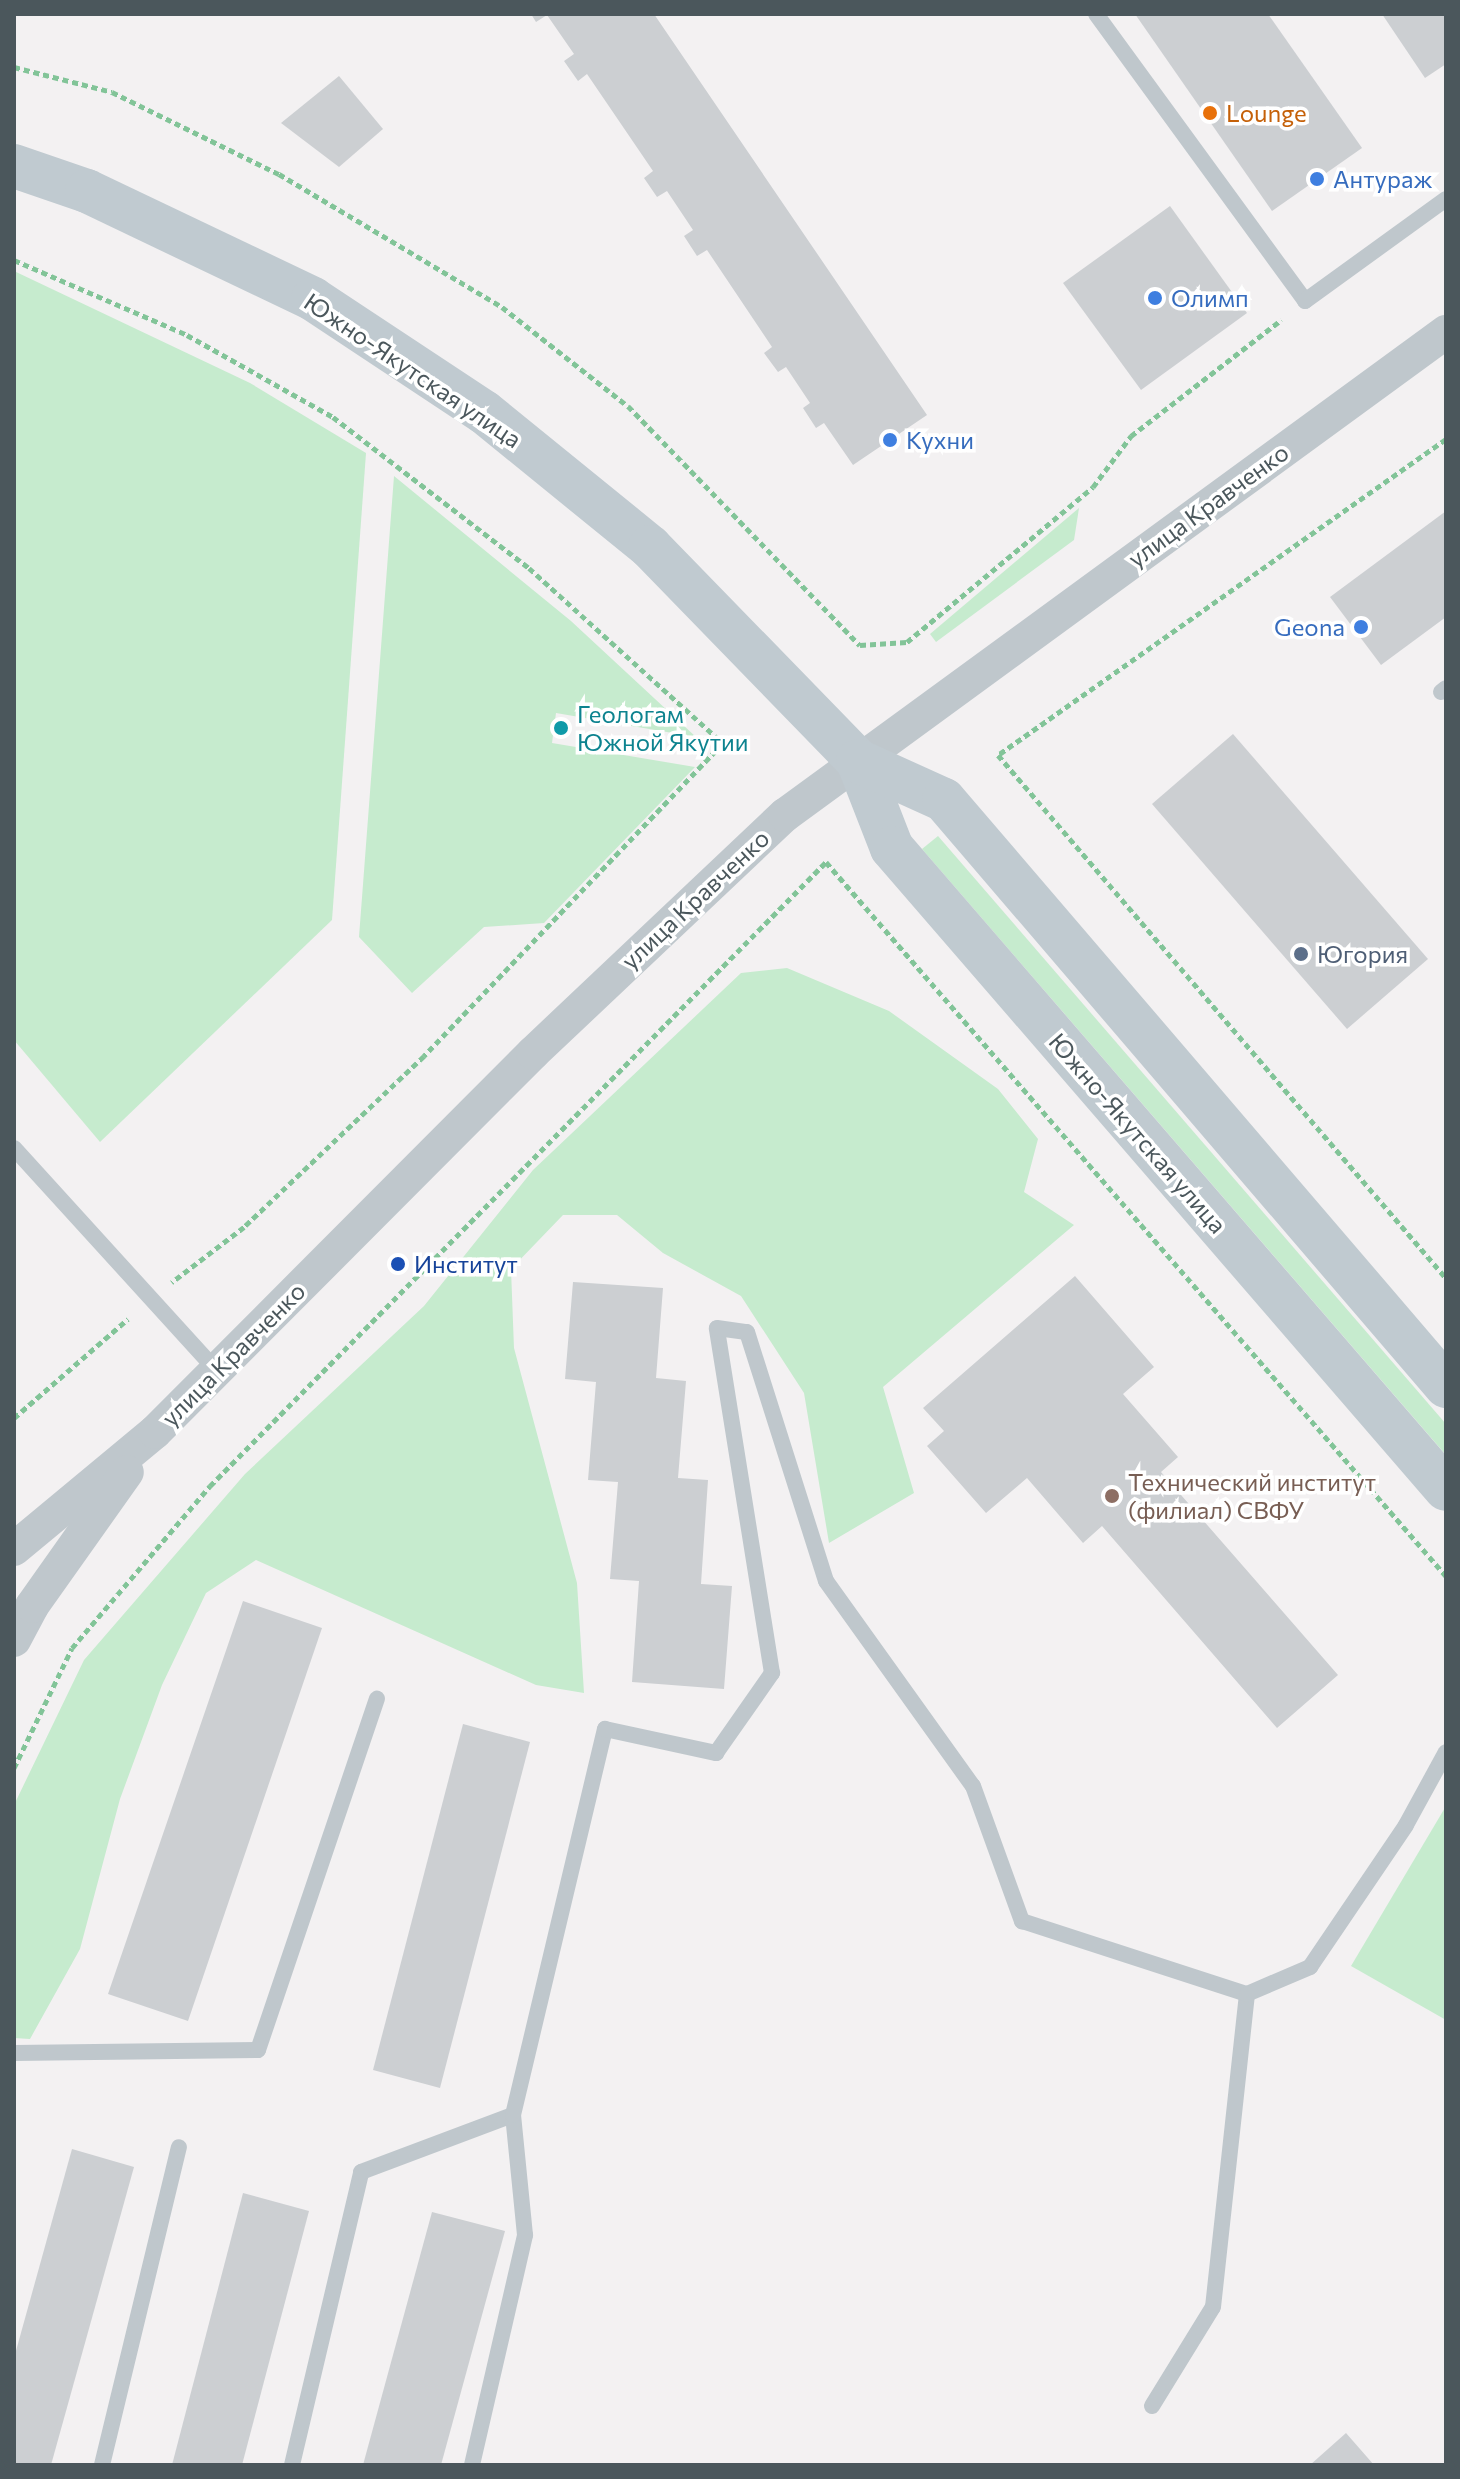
<!DOCTYPE html>
<meta charset="utf-8">
<style>
body{margin:0}
#map{position:relative;width:1460px;height:2479px;overflow:hidden;background:#f3f1f2;font-family:Commissioner,sans-serif}
div>[style]{position:absolute}
[style*='--x']{left:calc(var(--x)*1px);top:calc(var(--y)*1px);width:calc(var(--w)*1px);rotate:calc(var(--a)*1deg)}
.green>*{inset:0;background:#c6ebce}
.building>*{inset:0;background:#cccfd2}
.path>*{height:5px;margin-top:-2.5px;transform-origin:0;background:repeating-linear-gradient(90deg,#82c498 0 6px,transparent 0 10px)}
.lane>*{height:16px;margin:-8px;padding:0 8px;transform-origin:8px;border-radius:8px;background:#bfc7cc}
.street>*{height:34px;margin:-17px;padding:0 17px;transform-origin:17px;border-radius:17px;background:#bfc7cc}
.secondary>*{height:44px;margin:-22px;padding:0 22px;transform-origin:22px;border-radius:22px;background:#c0cad0}
.dots>*{width:22px;height:22px;translate:-50% -50%;box-sizing:border-box;border:4px solid #fff;border-radius:50%}
span{translate:-50% -50%;white-space:nowrap;text-align:center;line-height:1.15;-webkit-text-stroke:7px #fff;paint-order:stroke}
.food-label{font-size:24px;color:#c56008}
.left{translate:0 -50%;text-align:left}
.shop-label{font-size:24px;color:#366cbe}
.right{translate:-100% -50%;text-align:right}
.street-label{font-size:24px;color:#4b575c}
.culture-label{font-size:24px;color:#0d838f}
.service-label{font-size:24px;color:#4e5e75}
.transit-label{font-size:24px;color:#164399}
.education-label{font-size:24px;color:#785e54}
.frame{position:absolute;inset:0;border:16px solid #4b575c;pointer-events:none}
</style>
<div id="map">
<div class="green">
<i style="clip-path:polygon(14px 271px,250px 383px,366px 453px,332px 920px,100px 1142px,14px 1040px)"></i>
<i style="clip-path:polygon(394px 476px,571px 621px,696px 737px,556px 713px,552px 743px,695px 767px,544px 923px,484px 927px,412px 993px,359px 937px)"></i>
<i style="clip-path:polygon(1079px 508px,1074px 540px,936px 642px,930px 634px)"></i>
<i style="clip-path:polygon(938px 836px,1446px 1424px,1446px 1455px,922px 849px)"></i>
<i style="clip-path:polygon(787px 968px,889px 1011px,998px 1089px,1038px 1139px,1024px 1192px,1074px 1225px,883px 1387px,914px 1493px,829px 1543px,804px 1393px,741px 1296px,663px 1253px,617px 1215px,563px 1215px,511px 1269px,514px 1348px,577px 1583px,584px 1693px,536px 1685px,256px 1560px,206px 1593px,162px 1685px,120px 1799px,80px 1949px,30px 2039px,14px 2038px,14px 1805px,84px 1660px,245px 1474px,424px 1306px,533px 1170px,741px 973px)"></i>
<i style="clip-path:polygon(1446px 1806px,1446px 2020px,1351px 1966px)"></i>
</div>
<div class="building">
<i style="clip-path:polygon(531px 14px,654px 14px,927px 415px,853px 465px,824px 423px,816px 428px,803px 408px,810px 403px,786px 367px,778px 372px,764px 353px,772px 347px,707px 250px,697px 256px,684px 236px,693px 230px,667px 191px,657px 197px,644px 178px,653px 171px,587px 74px,578px 81px,564px 61px,574px 54px,547px 15px,536px 22px)"></i>
<i style="clip-path:polygon(1135px 14px,1268px 14px,1362px 148px,1272px 211px)"></i>
<i style="clip-path:polygon(1382px 14px,1446px 14px,1446px 64px,1425px 78px)"></i>
<i style="clip-path:polygon(339px 76px,383px 129px,339px 167px,281px 123px)"></i>
<i style="clip-path:polygon(1170px 206px,1247px 313px,1141px 390px,1063px 283px)"></i>
<i style="clip-path:polygon(1446px 511px,1446px 617px,1381px 665px,1330px 597px)"></i>
<i style="clip-path:polygon(1233px 734px,1428px 959px,1347px 1029px,1152px 804px)"></i>
<i style="clip-path:polygon(1075px 1276px,1154px 1367px,1123px 1394px,1178px 1457px,1161px 1472px,1338px 1675px,1277px 1728px,1102px 1526px,1083px 1543px,1027px 1478px,986px 1513px,927px 1446px,944px 1431px,923px 1408px)"></i>
<i style="clip-path:polygon(573px 1282px,663px 1288px,656px 1378px,686px 1381px,678px 1478px,708px 1480px,701px 1584px,732px 1586px,724px 1689px,632px 1682px,639px 1581px,610px 1579px,618px 1482px,588px 1480px,596px 1382px,565px 1379px)"></i>
<i style="clip-path:polygon(243px 1601px,322px 1628px,188px 2021px,108px 1994px)"></i>
<i style="clip-path:polygon(463px 1724px,530px 1742px,440px 2088px,373px 2070px)"></i>
<i style="clip-path:polygon(72px 2149px,134px 2167px,51px 2465px,14px 2465px,14px 2358px)"></i>
<i style="clip-path:polygon(243px 2193px,309px 2211px,242px 2465px,172px 2465px)"></i>
<i style="clip-path:polygon(432px 2212px,505px 2231px,441px 2465px,363px 2465px)"></i>
<i style="clip-path:polygon(1346px 2433px,1374px 2465px,1310px 2465px)"></i>
</div>
<div class="path">
<i style="--x:14;--y:67;--w:101;--a:14.3"></i>
<i style="--x:112;--y:92;--w:186;--a:26.2"></i>
<i style="--x:279;--y:174;--w:260;--a:30.8"></i>
<i style="--x:502;--y:307;--w:160;--a:38.2"></i>
<i style="--x:628;--y:406;--w:333;--a:45.9"></i>
<i style="--x:860;--y:645;--w:47;--a:-3.7"></i>
<i style="--x:907;--y:642;--w:242;--a:-39.8"></i>
<i style="--x:1093;--y:487;--w:64;--a:-53.3"></i>
<i style="--x:1131;--y:436;--w:190;--a:-37.7"></i>
<i style="--x:14;--y:260;--w:189;--a:23.4"></i>
<i style="--x:187;--y:335;--w:167;--a:29.3"></i>
<i style="--x:333;--y:417;--w:247;--a:37.6"></i>
<i style="--x:529;--y:568;--w:261;--a:42.1"></i>
<i style="--x:723;--y:743;--w:433;--a:133.7"></i>
<i style="--x:424;--y:1056;--w:248;--a:136.5"></i>
<i style="--x:244;--y:1227;--w:91;--a:142.6"></i>
<i style="--x:1446;--y:439;--w:548;--a:144.8"></i>
<i style="--x:998;--y:755;--w:689;--a:49.42"></i>
<i style="--x:14;--y:1418;--w:151;--a:-41"></i>
<i style="--x:14;--y:1768;--w:133;--a:-64.2"></i>
<i style="--x:72;--y:1648;--w:213;--a:-49.6"></i>
<i style="--x:210;--y:1486;--w:877;--a:-45.37"></i>
<i style="--x:826;--y:862;--w:946;--a:49.03"></i>
</div>
<div class="lane">
<i style="--x:1096;--y:14;--w:355;--a:53.9"></i>
<i style="--x:1305;--y:301;--w:174;--a:-35.9"></i>
<i style="--x:1441;--y:692;--w:6;--a:-39"></i>
<i style="--x:14;--y:1148;--w:302;--a:47.7"></i>
<i style="--x:14;--y:2053;--w:244;--a:-0.7"></i>
<i style="--x:258;--y:2050;--w:371;--a:-71.3"></i>
<i style="--x:1152;--y:2406;--w:116;--a:-58.4"></i>
<i style="--x:1213;--y:2307;--w:315;--a:-83.8"></i>
<i style="--x:102;--y:2465;--w:327;--a:-76.4"></i>
<i style="--x:292;--y:2465;--w:301;--a:-76.7"></i>
<i style="--x:361;--y:2172;--w:162;--a:-20.6"></i>
<i style="--x:472;--y:2465;--w:236;--a:-77"></i>
<i style="--x:525;--y:2235;--w:121;--a:-95.7"></i>
<i style="--x:513;--y:2115;--w:397;--a:-76.6"></i>
<i style="--x:605;--y:1729;--w:114;--a:12.2"></i>
<i style="--x:716;--y:1753;--w:98;--a:-55"></i>
<i style="--x:772;--y:1673;--w:349;--a:-99.1"></i>
<i style="--x:717;--y:1328;--w:30;--a:8"></i>
<i style="--x:747;--y:1332;--w:261;--a:72.4"></i>
<i style="--x:826;--y:1581;--w:252;--a:54.4"></i>
<i style="--x:973;--y:1786;--w:144;--a:70.1"></i>
<i style="--x:1022;--y:1921;--w:237;--a:18"></i>
<i style="--x:1247;--y:1994;--w:69;--a:-23.2"></i>
<i style="--x:1310;--y:1967;--w:171;--a:-55.9"></i>
<i style="--x:1406;--y:1825;--w:83;--a:-61.3"></i>
</div>
<div class="street">
<i style="--x:14;--y:1549;--w:183;--a:-39.7"></i>
<i style="--x:155;--y:1432;--w:535;--a:-45.08"></i>
<i style="--x:533;--y:1053;--w:347;--a:-43.4"></i>
<i style="--x:785;--y:815;--w:819;--a:-36.16"></i>
<i style="--x:14;--y:1640;--w:38;--a:-62"></i>
<i style="--x:32;--y:1606;--w:164;--a:-54.7"></i>
</div>
<div class="secondary">
<i style="--x:14;--y:166;--w:77;--a:18.9"></i>
<i style="--x:87;--y:191;--w:250;--a:25.5"></i>
<i style="--x:313;--y:299;--w:205;--a:33.5"></i>
<i style="--x:484;--y:412;--w:214;--a:39.1"></i>
<i style="--x:650;--y:547;--w:298;--a:45.8"></i>
<i style="--x:858;--y:761;--w:93;--a:68.7"></i>
<i style="--x:892;--y:848;--w:847;--a:49.16"></i>
<i style="--x:858;--y:761;--w:94;--a:24.4"></i>
<i style="--x:944;--y:800;--w:772;--a:49.41"></i>
</div>
<div class="dots">
<i style="left:1210px;top:113px;background:#e8710a"></i>
<i style="left:1317px;top:179px;background:#3f7fe0"></i>
<i style="left:1155px;top:298px;background:#3f7fe0"></i>
<i style="left:890px;top:440px;background:#3f7fe0"></i>
<i style="left:1361px;top:627px;background:#3f7fe0"></i>
<i style="left:561px;top:728px;background:#0f9aa8"></i>
<i style="left:1301px;top:954px;background:#5c6f8a"></i>
<i style="left:398px;top:1264px;background:#1a4fb4"></i>
<i style="left:1112px;top:1496px;background:#8d6e63"></i>
</div>
<div class="food-label">
<span class="left" style="left:1226px;top:113px">Lounge</span>
</div>
<div class="shop-label">
<span class="left" style="left:1333px;top:179px">Антураж</span>
<span class="left" style="left:1171px;top:298px">Олимп</span>
<span class="left" style="left:906px;top:440px">Кухни</span>
<span class="right" style="left:1345px;top:627px">Geona</span>
</div>
<div class="street-label">
<span style="left:413px;top:370px;rotate:34deg">Южно-Якутская улица</span>
<span style="left:1208px;top:505px;rotate:-36deg">улица Кравченко</span>
<span style="left:695px;top:899px;rotate:-43deg">улица Кравченко</span>
<span style="left:1138px;top:1133px;rotate:49deg">Южно-Якутская улица</span>
<span style="left:233px;top:1354px;rotate:-45deg">улица Кравченко</span>
</div>
<div class="culture-label">
<span class="left" style="left:577px;top:728px">Геологам<br>Южной Якутии</span>
</div>
<div class="service-label">
<span class="left" style="left:1317px;top:954px">Югория</span>
</div>
<div class="transit-label">
<span class="left" style="left:414px;top:1264px">Институт</span>
</div>
<div class="education-label">
<span class="left" style="left:1128px;top:1496px">Технический институт<br>(филиал) СВФУ</span>
</div>
<div class="frame"></div>
</div>
